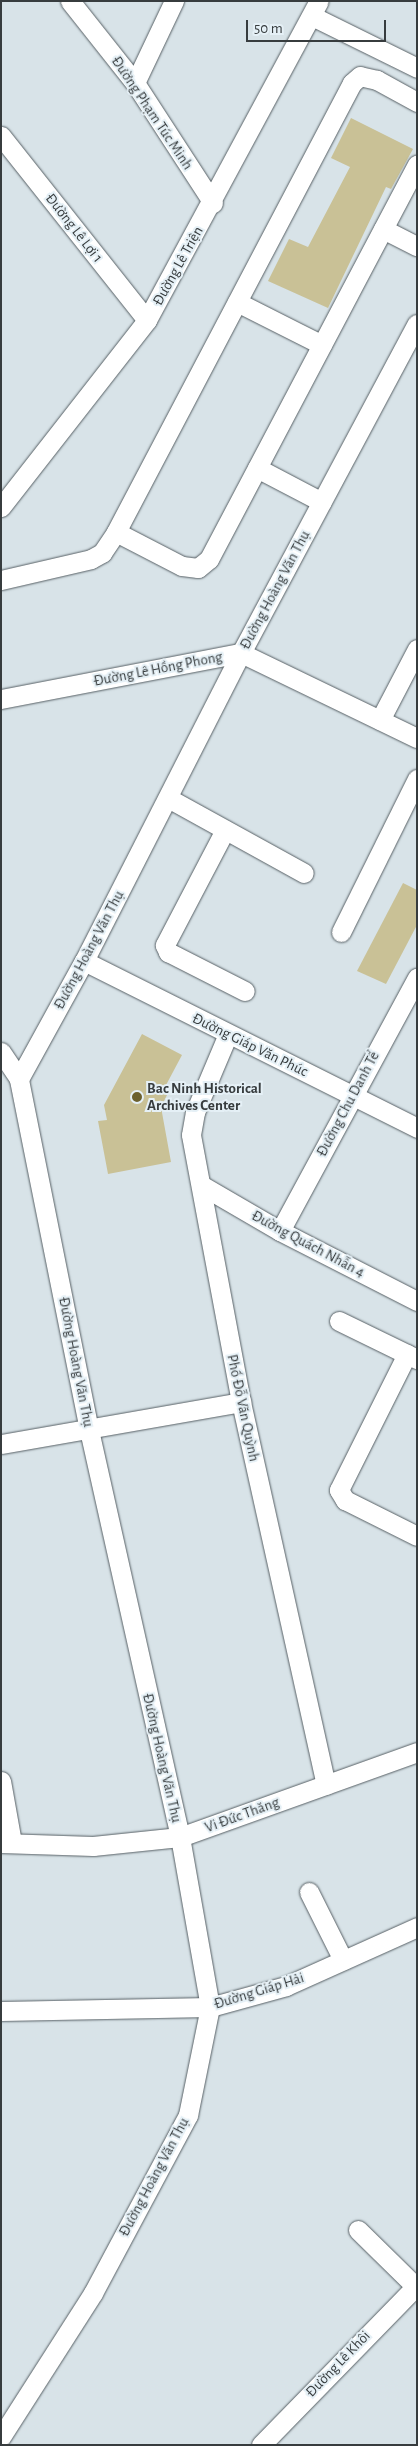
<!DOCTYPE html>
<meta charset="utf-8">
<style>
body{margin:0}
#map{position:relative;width:418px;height:2446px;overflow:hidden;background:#d8e3e8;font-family:"Alegreya Sans",sans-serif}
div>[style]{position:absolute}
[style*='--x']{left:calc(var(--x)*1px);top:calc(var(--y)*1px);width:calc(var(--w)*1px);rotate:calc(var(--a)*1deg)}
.building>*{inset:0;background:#c9c196}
.roads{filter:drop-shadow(0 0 1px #576065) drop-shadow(0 0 1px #576065)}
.minor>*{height:19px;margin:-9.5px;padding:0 9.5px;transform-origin:9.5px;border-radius:9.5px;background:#fff}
.dots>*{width:14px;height:14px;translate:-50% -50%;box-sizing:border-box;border:2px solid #e5f0f6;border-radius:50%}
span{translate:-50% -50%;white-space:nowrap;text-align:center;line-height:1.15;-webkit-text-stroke:4px #e5f0f6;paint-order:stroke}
.street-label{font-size:15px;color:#373c3e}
.poi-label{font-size:15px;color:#373c3e;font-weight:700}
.left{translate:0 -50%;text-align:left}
.frame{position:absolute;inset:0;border:2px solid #373c3e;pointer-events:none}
.scale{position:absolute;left:246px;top:20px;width:140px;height:22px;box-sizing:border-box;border:2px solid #373c3e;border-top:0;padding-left:6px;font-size:15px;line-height:18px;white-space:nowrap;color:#373c3e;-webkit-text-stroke:4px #e5f0f6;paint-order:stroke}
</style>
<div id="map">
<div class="building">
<i style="clip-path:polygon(351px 118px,413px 149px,391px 189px,386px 187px,328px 308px,268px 281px,289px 239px,308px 247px,350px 167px,331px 158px)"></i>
<i style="clip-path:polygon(403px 883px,417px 890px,417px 925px,386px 984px,357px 971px)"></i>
<i style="clip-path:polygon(142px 1034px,182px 1055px,165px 1087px,170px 1089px,161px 1107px,171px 1162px,108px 1174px,98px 1121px,107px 1120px,104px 1105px)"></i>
</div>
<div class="roads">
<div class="minor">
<i style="--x:70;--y:1;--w:105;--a:51.6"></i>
<i style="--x:135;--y:83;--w:143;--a:57"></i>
<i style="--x:312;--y:16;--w:117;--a:26.3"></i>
<i style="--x:135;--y:83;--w:91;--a:-64.6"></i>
<i style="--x:417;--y:102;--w:46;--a:-151.2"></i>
<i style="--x:377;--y:80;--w:17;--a:-167"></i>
<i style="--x:360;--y:76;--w:11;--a:139"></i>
<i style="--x:352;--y:83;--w:507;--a:117.73"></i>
<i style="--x:116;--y:532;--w:74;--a:27.3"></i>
<i style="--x:182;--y:566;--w:16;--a:7"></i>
<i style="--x:198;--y:568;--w:14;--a:-39"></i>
<i style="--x:209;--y:559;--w:446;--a:-62.2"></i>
<i style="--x:1;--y:136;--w:235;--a:51.6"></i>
<i style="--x:383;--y:229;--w:38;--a:27"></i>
<i style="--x:237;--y:302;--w:95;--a:26.8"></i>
<i style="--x:257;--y:468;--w:73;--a:27.6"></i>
<i style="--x:1;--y:507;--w:237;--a:-52"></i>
<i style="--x:147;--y:320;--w:362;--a:-61.7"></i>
<i style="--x:1;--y:580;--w:92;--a:-13.1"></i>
<i style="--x:91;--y:559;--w:13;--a:-29"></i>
<i style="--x:102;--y:553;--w:25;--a:-56"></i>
<i style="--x:1;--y:699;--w:244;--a:-10.9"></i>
<i style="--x:241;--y:653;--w:195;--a:25.8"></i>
<i style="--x:380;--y:720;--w:80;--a:-62.5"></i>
<i style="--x:168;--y:798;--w:155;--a:28.9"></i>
<i style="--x:225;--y:830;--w:130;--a:117.6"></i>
<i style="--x:165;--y:945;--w:8;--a:67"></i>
<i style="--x:168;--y:952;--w:86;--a:26.9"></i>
<i style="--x:341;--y:932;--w:171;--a:-63.6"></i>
<i style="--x:84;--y:961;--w:373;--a:26.6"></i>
<i style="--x:228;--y:1034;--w:85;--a:112.9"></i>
<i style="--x:195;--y:1112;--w:23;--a:100"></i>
<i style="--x:191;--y:1135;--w:272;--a:79.4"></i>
<i style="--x:241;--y:1402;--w:392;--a:77.5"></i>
<i style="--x:1;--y:1052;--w:32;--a:56"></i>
<i style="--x:201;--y:1185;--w:91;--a:30.2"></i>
<i style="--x:280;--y:1231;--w:154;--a:27.1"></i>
<i style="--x:280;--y:1231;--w:288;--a:-61.6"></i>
<i style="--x:339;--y:1321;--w:87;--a:26"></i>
<i style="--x:407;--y:1354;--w:152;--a:116.6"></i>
<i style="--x:339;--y:1490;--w:12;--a:59"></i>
<i style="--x:345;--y:1500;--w:80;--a:26.6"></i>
<i style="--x:1;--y:1444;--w:244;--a:-9.9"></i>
<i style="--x:1;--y:1781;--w:63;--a:79.9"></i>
<i style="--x:1;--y:1843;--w:92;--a:1.9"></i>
<i style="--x:93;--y:1846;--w:87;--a:-5.9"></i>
<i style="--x:180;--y:1837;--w:252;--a:-19.7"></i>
<i style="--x:309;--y:1892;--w:76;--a:63.4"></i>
<i style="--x:1;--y:2011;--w:209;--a:-1.1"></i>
<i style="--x:210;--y:2007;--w:79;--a:-15.4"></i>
<i style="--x:286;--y:1986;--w:144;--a:-24.2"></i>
<i style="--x:358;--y:2230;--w:80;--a:44.5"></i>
<i style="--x:1;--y:2437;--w:171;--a:-57.4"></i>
<i style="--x:93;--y:2293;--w:202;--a:-61.9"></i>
<i style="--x:188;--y:2115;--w:110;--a:-78.5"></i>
<i style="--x:210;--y:2007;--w:173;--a:-100"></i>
<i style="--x:180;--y:1837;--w:417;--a:-102.6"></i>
<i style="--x:89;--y:1430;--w:358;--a:-101.3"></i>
<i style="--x:19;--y:1079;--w:135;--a:-61.2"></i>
<i style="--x:84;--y:961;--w:346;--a:-63"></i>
<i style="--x:241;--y:653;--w:373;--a:-61.9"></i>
<i style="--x:261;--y:2445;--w:223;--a:-45.7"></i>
</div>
</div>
<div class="dots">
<i style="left:137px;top:1097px;background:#6c612e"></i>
</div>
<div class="street-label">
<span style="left:152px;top:113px;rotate:56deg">Đường Phạm Túc Minh</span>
<span style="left:74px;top:228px;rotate:52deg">Đường Lê Lợi 1</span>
<span style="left:178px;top:266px;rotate:-61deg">Đường Lê Triện</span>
<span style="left:275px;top:590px;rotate:-62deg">Đường Hoàng Văn Thụ</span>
<span style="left:158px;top:669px;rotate:-11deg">Đường Lê Hồng Phong</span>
<span style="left:89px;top:950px;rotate:-62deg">Đường Hoàng Văn Thụ</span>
<span style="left:250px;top:1045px;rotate:26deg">Đường Giáp Văn Phúc</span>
<span style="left:348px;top:1104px;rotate:-62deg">Đường Chu Danh Tể</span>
<span style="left:308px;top:1244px;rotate:28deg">Đường Quách Nhẫn 4</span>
<span style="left:76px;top:1362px;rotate:79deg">Đường Hoàng Văn Thụ</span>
<span style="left:243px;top:1408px;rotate:78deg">Phố Đỗ Văn Quỳnh</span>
<span style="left:162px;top:1758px;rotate:77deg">Đường Hoàng Văn Thụ</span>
<span style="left:242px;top:1815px;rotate:-20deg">Vi Đức Thăng</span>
<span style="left:259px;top:1991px;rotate:-17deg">Đường Giáp Hải</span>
<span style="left:154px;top:2177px;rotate:-62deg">Đường Hoàng Văn Thụ</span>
<span style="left:338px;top:2364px;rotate:-46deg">Đường Lê Khôi</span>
</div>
<div class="poi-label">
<span class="left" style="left:147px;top:1097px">Bac Ninh Historical<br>Archives Center</span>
</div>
<div class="frame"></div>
<div class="scale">50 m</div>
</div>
